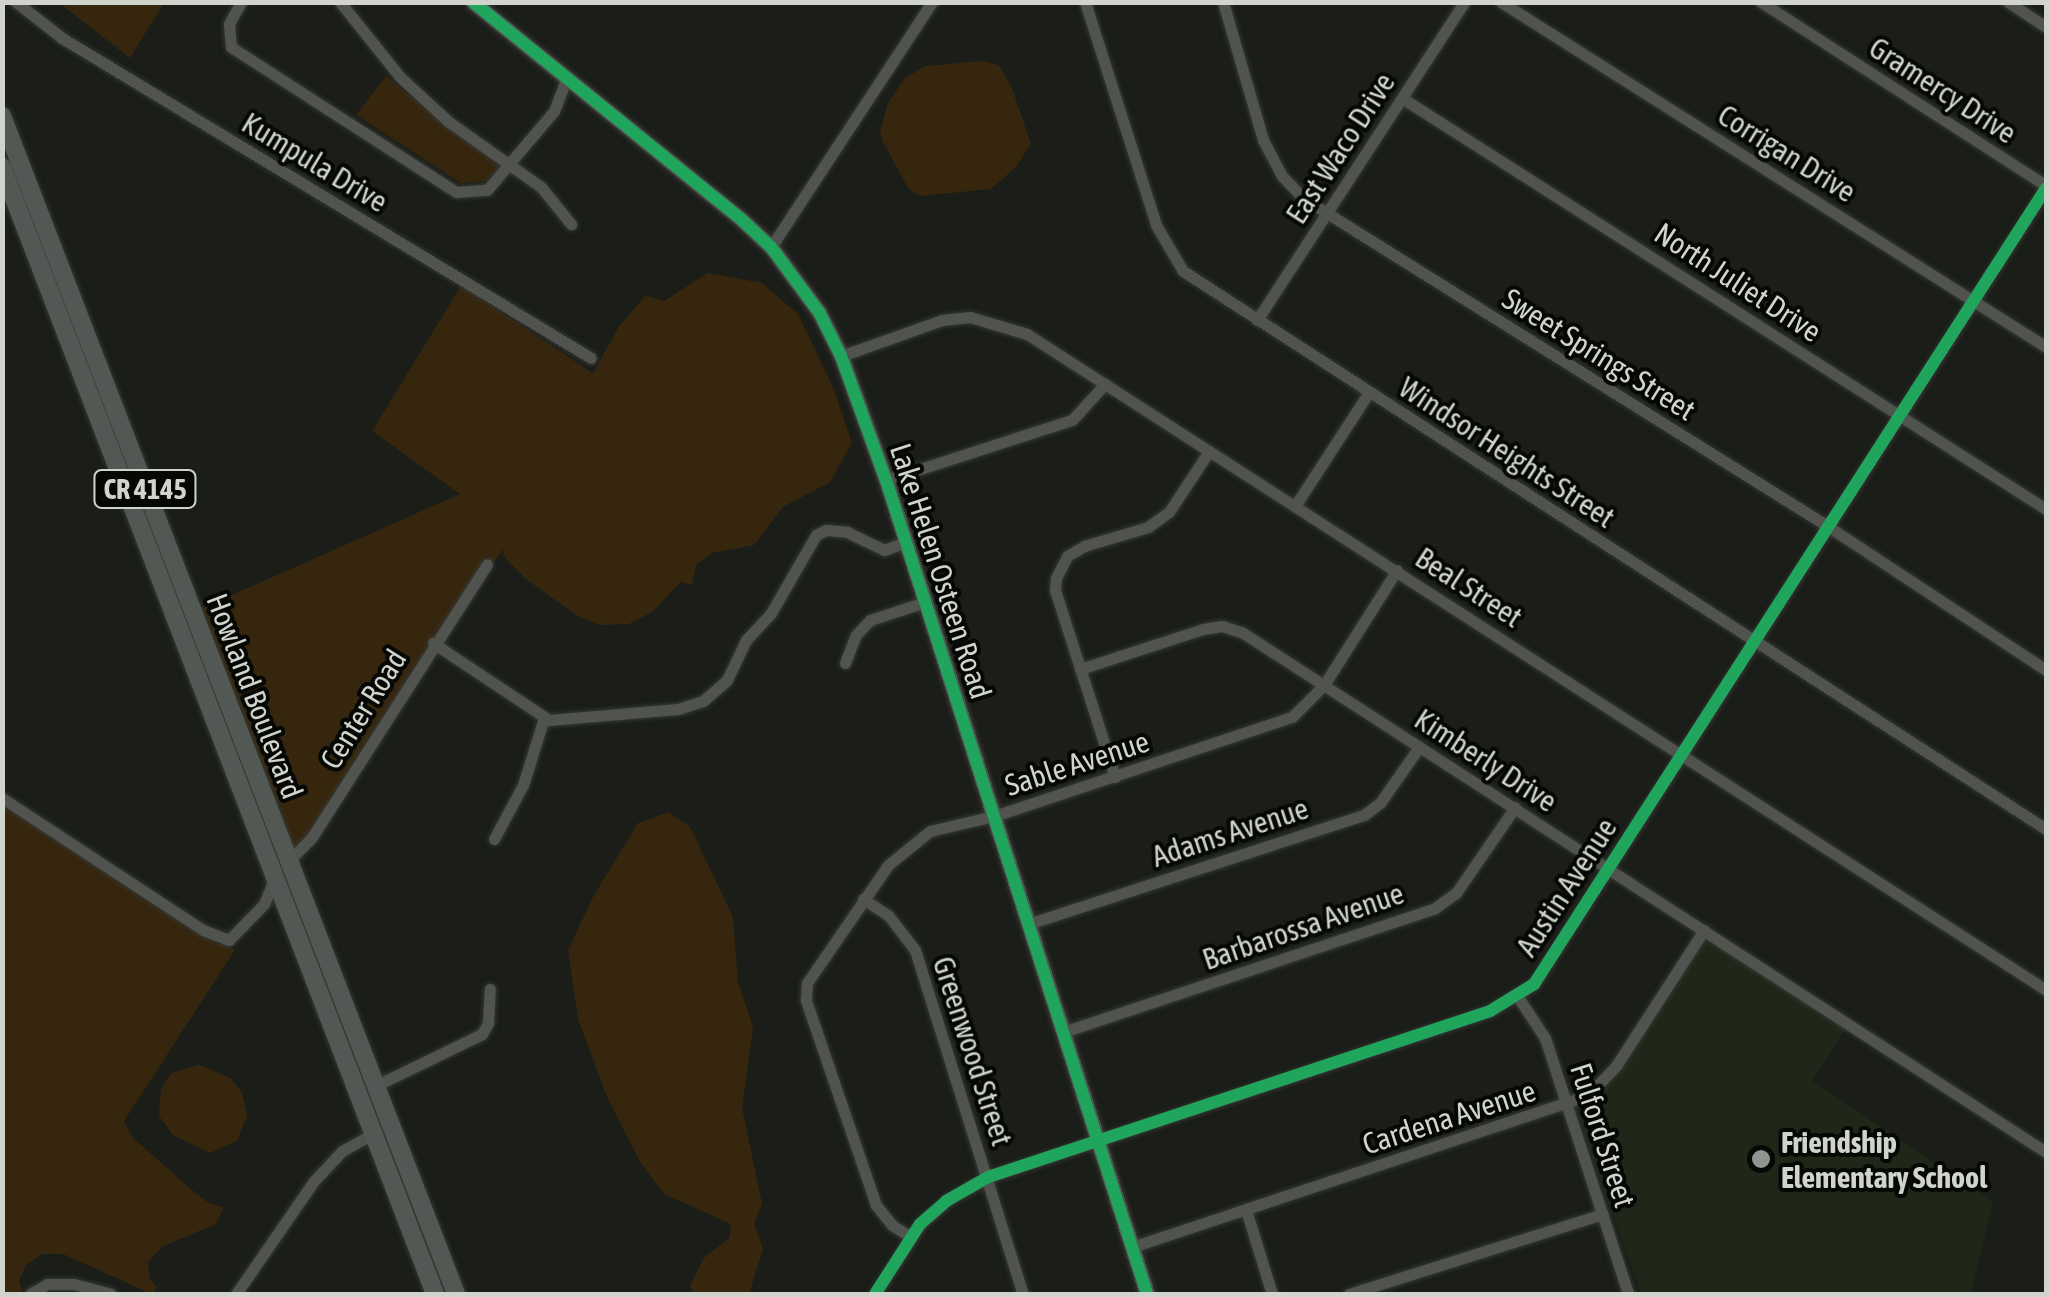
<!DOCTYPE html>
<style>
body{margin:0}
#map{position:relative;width:2049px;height:1297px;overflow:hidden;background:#1a1d18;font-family:"Asap Condensed",sans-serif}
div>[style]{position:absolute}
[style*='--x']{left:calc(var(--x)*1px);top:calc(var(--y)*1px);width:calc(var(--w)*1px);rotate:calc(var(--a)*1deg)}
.built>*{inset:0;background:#1f2718}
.green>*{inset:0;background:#37260e}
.roads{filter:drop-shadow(0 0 2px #353833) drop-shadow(0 0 2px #353833)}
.street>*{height:11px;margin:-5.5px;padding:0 5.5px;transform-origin:5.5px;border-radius:5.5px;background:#50534e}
.secondary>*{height:15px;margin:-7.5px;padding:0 7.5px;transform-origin:7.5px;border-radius:7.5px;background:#50534e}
.primary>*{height:18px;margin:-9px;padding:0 9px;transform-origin:9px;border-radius:9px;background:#525954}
.cycleway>*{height:12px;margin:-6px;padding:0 6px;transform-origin:6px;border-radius:6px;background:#20a55d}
.dots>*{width:28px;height:28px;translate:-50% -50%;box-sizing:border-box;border:5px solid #060805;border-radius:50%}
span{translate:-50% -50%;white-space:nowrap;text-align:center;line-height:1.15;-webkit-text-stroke:8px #060805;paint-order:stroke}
.shield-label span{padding:2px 8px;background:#060805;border:2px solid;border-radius:8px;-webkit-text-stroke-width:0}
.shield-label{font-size:28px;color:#d0d4cd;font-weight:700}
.street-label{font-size:30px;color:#d0d4cd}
.poi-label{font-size:30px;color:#d0d4cd;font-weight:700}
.left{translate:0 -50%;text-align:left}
.frame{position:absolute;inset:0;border:5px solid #d0d4cd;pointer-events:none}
</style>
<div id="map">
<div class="built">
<i style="clip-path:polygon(1714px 943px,1845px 1030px,1812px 1081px,1993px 1202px,1971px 1294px,1641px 1294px,1578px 1117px,1601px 1093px,1703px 944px)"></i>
</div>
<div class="green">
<i style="clip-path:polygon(59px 3px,164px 3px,130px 58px)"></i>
<i style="clip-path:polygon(981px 61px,999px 65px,1012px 88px,1031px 144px,1016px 167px,991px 189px,920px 196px,908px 188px,883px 142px,880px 131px,888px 103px,904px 79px,925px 66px)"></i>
<i style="clip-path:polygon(386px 76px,461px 138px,470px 137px,497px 159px,499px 167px,487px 181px,461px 183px,356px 115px)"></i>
<i style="clip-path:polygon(708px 273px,762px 283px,798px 314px,832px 385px,852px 443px,830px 482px,783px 507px,754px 545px,712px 553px,696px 565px,692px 585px,681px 582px,652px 612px,629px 624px,600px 625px,576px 615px,526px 579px,505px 558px,503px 549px,494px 562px,486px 557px,308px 834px,291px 852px,198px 610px,460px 494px,372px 431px,461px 286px,593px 373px,620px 325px,645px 296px,664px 301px)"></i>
<i style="clip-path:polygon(2px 805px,199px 935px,235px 950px,124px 1121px,134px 1139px,192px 1190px,209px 1203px,224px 1207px,216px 1224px,163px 1246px,148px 1262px,150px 1279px,157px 1287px,152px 1294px,63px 1254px,42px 1254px,26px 1265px,19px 1281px,23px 1293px,3px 1294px)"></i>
<i style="clip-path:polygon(669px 812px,690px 827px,733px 917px,738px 983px,753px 1027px,742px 1108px,762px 1203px,754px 1224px,763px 1249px,749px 1294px,693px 1294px,690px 1285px,704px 1258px,729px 1238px,731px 1224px,664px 1194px,640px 1162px,607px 1097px,578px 1019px,568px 950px,594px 895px,638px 823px)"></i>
<i style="clip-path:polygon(199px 1065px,231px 1078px,242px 1093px,247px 1115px,237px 1141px,210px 1153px,173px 1135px,159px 1116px,161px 1089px,171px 1073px)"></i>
</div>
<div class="roads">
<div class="street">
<i style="--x:16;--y:2;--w:58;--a:38"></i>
<i style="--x:62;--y:38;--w:618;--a:31.17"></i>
<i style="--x:241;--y:2;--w:25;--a:119"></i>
<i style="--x:229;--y:24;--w:23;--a:85"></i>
<i style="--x:231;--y:47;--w:268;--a:32.8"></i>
<i style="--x:456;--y:192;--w:31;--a:-4"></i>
<i style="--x:487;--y:190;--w:104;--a:-49.7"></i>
<i style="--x:554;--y:111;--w:34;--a:-69"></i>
<i style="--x:340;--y:2;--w:96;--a:51.3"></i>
<i style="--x:400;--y:77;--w:67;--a:42.6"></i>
<i style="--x:449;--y:122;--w:113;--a:35.2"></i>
<i style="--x:541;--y:187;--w:48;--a:51"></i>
<i style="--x:1085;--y:2;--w:234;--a:72.3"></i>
<i style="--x:1156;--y:225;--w:53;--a:59.6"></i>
<i style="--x:1183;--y:271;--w:1028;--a:32.89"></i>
<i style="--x:1223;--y:2;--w:144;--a:73.8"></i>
<i style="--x:1263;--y:140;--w:41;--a:62.2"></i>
<i style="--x:1282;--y:176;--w:30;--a:46"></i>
<i style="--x:1303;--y:198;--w:620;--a:32.02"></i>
<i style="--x:1829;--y:527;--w:260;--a:33.4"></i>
<i style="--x:1501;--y:2;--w:645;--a:32.33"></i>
<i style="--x:1761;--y:2;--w:339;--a:32.8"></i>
<i style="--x:2008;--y:2;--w:45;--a:33.3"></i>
<i style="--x:1402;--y:98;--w:764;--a:32.55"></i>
<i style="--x:771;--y:247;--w:293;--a:-56.7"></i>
<i style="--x:1257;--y:320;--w:379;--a:-56.9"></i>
<i style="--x:841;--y:356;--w:107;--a:-19.6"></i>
<i style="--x:942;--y:320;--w:28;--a:-6"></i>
<i style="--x:970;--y:317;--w:59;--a:16.6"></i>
<i style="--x:1027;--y:334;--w:1212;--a:32.77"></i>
<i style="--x:886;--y:480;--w:195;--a:-17.9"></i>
<i style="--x:1072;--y:420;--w:49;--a:-47.5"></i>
<i style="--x:1295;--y:506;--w:136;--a:-57"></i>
<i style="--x:433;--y:643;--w:139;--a:33.6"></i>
<i style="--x:549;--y:720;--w:129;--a:-4.9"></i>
<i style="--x:678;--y:709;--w:26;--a:-18"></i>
<i style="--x:703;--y:701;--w:32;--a:-41"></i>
<i style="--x:727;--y:680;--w:44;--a:-64.6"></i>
<i style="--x:746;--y:640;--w:37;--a:-47"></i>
<i style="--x:771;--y:613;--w:90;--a:-60"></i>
<i style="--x:816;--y:535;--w:11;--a:-27"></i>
<i style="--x:826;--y:530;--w:21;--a:5"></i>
<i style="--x:847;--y:532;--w:41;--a:25.9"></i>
<i style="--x:884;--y:550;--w:23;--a:-20"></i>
<i style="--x:845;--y:663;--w:30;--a:-69"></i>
<i style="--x:856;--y:635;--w:21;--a:-47"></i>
<i style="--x:870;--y:620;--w:58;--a:-18.1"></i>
<i style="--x:1080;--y:669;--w:129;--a:-18"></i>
<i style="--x:1203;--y:629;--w:19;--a:-9"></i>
<i style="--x:1222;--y:626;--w:22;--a:18"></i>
<i style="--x:1243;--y:633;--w:956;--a:32.88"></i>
<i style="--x:1115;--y:777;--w:196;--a:-107.8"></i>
<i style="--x:1055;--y:590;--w:12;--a:-85"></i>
<i style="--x:1056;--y:578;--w:25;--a:-63"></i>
<i style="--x:1067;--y:556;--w:20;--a:-30"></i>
<i style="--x:1084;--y:546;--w:67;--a:-16.5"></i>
<i style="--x:1148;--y:527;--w:26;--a:-36"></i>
<i style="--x:1169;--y:512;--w:73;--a:-56.7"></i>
<i style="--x:2;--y:798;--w:240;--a:33.3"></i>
<i style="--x:203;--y:930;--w:28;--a:21"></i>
<i style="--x:229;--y:940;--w:50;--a:-45.8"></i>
<i style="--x:264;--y:904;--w:29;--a:-68"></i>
<i style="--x:494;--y:839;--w:61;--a:-61.8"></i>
<i style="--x:523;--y:785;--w:70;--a:-72.6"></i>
<i style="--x:287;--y:863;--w:36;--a:-46"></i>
<i style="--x:312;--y:837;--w:324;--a:-57.3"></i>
<i style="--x:863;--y:899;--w:30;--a:33"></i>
<i style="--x:888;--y:915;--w:44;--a:52.4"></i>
<i style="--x:915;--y:950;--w:361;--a:72.6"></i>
<i style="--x:1028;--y:924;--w:353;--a:-18"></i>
<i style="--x:1364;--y:815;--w:20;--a:-37"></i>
<i style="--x:1380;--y:803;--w:68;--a:-55.1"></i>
<i style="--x:1518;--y:997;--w:49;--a:56.6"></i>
<i style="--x:1545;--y:1038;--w:269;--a:72"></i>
<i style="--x:1063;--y:1032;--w:392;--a:-18.4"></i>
<i style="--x:1435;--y:908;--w:26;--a:-36"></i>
<i style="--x:1456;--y:893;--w:104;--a:-55.5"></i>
<i style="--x:375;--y:1086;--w:119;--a:-25.9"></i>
<i style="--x:482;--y:1034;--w:13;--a:-61"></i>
<i style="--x:488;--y:1023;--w:34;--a:-87"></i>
<i style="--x:1246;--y:1210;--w:88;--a:72.8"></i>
<i style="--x:911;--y:1237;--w:22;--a:-148"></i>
<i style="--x:892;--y:1225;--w:26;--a:-129"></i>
<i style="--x:876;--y:1205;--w:217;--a:-108.9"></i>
<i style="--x:806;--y:1000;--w:17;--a:-87"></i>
<i style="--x:807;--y:983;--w:143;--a:-55.5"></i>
<i style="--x:888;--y:865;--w:54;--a:-39"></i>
<i style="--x:930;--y:831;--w:66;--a:-13.2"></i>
<i style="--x:994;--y:816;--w:314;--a:-18.4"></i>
<i style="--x:1292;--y:717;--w:45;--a:-45"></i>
<i style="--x:1324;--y:685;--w:136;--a:-57.6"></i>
<i style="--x:1132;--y:1247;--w:481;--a:-18.4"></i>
<i style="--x:1588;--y:1095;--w:40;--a:-46"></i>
<i style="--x:1616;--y:1066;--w:162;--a:-57.1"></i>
<i style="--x:30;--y:1294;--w:20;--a:-30"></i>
<i style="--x:47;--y:1284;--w:27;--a:0"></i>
<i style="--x:74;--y:1284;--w:38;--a:15"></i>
<i style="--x:236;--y:1294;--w:137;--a:-55.4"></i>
<i style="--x:314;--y:1181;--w:41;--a:-47"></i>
<i style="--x:342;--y:1151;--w:37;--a:-29"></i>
<i style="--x:875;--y:1294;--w:83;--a:-57.3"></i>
<i style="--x:920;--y:1224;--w:35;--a:-41"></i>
<i style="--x:946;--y:1201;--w:48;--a:-29.7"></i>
<i style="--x:988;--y:1177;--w:529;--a:-18.3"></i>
<i style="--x:1490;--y:1011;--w:52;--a:-31.5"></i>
<i style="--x:1534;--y:984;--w:946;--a:-57.25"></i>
<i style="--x:1349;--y:1294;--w:266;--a:-17.5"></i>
</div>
<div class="secondary">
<i style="--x:473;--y:2;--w:346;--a:39"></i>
<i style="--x:742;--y:220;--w:40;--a:43"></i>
<i style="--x:771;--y:247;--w:81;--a:53.6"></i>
<i style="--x:819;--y:312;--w:49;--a:63.4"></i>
<i style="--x:841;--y:356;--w:132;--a:70.1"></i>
<i style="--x:886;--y:480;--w:855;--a:72.22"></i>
</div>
<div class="primary">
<i style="--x:2;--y:116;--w:1262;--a:68.92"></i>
<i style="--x:2;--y:167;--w:1207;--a:68.98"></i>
</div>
</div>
<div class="cycleway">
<i style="--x:473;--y:2;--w:346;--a:39"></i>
<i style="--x:742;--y:220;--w:40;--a:43"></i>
<i style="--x:771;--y:247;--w:81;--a:53.6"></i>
<i style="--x:819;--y:312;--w:49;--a:63.4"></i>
<i style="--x:841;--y:356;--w:132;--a:70.1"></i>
<i style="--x:886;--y:480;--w:855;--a:72.22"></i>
<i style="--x:875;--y:1294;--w:83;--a:-57.3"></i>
<i style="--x:920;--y:1224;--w:35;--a:-41"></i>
<i style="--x:946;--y:1201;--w:48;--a:-29.7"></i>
<i style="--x:988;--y:1177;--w:529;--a:-18.3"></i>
<i style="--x:1490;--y:1011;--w:52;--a:-31.5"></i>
<i style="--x:1534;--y:984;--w:946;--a:-57.25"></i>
</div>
<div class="dots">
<i style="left:1761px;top:1159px;background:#90948e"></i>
</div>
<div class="shield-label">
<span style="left:145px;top:489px">CR 4145</span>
</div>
<div class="street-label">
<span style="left:1943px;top:90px;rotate:33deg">Gramercy Drive</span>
<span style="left:1340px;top:148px;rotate:-57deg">East Waco Drive</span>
<span style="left:1787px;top:153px;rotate:32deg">Corrigan Drive</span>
<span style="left:315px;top:162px;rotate:31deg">Kumpula Drive</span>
<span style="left:1738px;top:282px;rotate:33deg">North Juliet Drive</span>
<span style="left:1599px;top:354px;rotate:32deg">Sweet Springs Street</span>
<span style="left:1507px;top:452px;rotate:33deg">Windsor Heights Street</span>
<span style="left:941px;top:571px;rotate:72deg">Lake Helen Osteen Road</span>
<span style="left:1469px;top:587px;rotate:33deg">Beal Street</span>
<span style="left:255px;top:696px;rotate:69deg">Howland Boulevard</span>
<span style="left:363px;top:709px;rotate:-58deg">Center Road</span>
<span style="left:1486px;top:760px;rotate:33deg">Kimberly Drive</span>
<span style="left:1077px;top:763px;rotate:-18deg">Sable Avenue</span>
<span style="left:1230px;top:832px;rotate:-18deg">Adams Avenue</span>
<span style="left:1566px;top:887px;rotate:-57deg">Austin Avenue</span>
<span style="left:1303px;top:926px;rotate:-19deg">Barbarossa Avenue</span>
<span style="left:973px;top:1051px;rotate:72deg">Greenwood Street</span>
<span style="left:1449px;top:1117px;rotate:-18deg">Cardena Avenue</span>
<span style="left:1603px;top:1135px;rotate:72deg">Fulford Street</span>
</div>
<div class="poi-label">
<span class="left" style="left:1781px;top:1159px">Friendship<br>Elementary School</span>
</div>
<div class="frame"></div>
</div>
